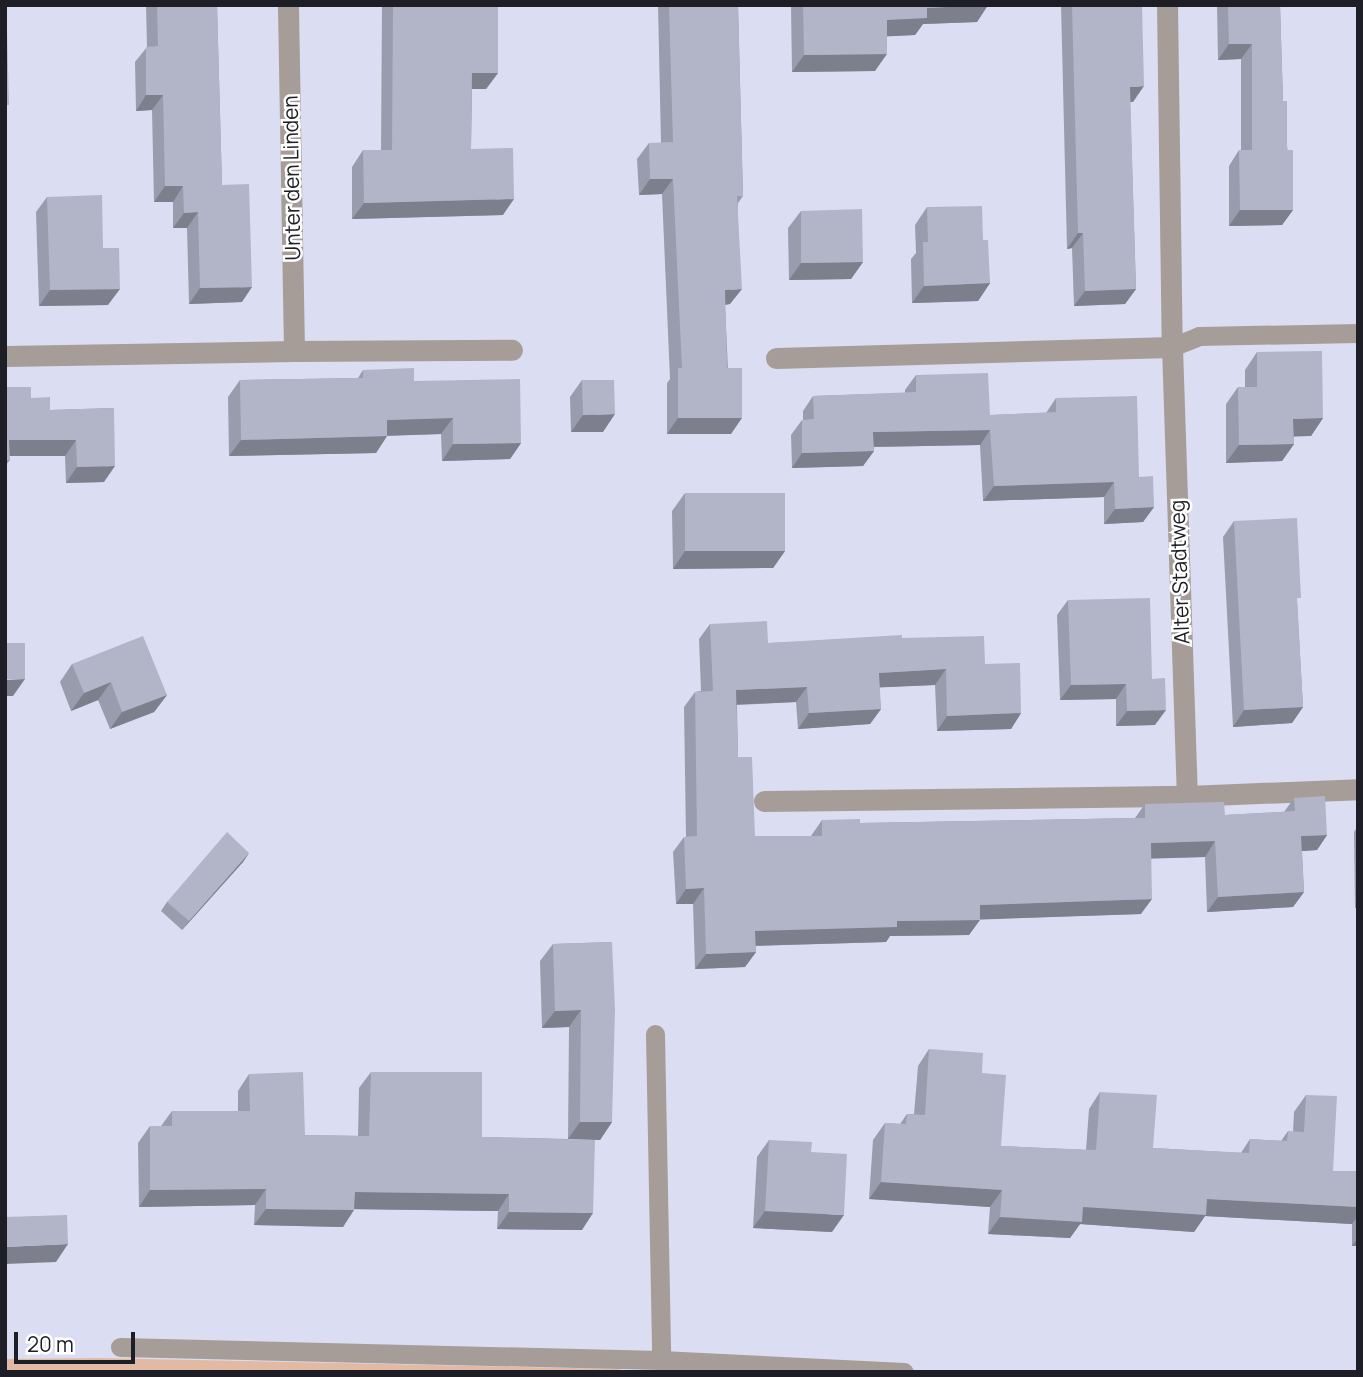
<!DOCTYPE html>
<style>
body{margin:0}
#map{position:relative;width:1363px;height:1377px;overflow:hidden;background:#dbdef2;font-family:Manrope,sans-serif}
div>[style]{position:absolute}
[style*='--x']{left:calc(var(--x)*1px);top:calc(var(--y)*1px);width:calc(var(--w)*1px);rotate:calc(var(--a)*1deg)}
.green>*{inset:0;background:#e2baa3}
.service>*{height:19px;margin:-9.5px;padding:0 9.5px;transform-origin:9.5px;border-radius:9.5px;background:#a69d98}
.minor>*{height:21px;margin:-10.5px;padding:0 10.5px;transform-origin:10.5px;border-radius:10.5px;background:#a69d98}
.wall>*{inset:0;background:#999cac}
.shaded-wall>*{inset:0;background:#7d7f8c}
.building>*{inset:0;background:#b2b5c8}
span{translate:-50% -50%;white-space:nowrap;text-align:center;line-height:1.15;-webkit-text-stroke:5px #fff;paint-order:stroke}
.street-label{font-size:21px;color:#1e1f26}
.frame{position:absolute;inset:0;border:7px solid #1e1f26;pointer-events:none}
.scale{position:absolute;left:14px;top:1332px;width:121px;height:32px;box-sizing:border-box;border:4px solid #1e1f26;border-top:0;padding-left:9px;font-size:21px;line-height:24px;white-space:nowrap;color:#1e1f26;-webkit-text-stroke:5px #fff;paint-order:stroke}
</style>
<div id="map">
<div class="green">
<i style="clip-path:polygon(98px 1358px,618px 1369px,630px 1372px,5px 1372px,5px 1359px)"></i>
</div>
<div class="service">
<i style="--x:1172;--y:347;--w:29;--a:-22"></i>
<i style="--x:1199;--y:336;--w:159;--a:-1.1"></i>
<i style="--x:655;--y:1034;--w:326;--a:88.9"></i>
<i style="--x:661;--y:1360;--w:10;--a:53"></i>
<i style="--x:120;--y:1347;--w:541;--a:1.38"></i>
<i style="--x:661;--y:1360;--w:243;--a:2.8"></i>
</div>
<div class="minor">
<i style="--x:1167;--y:5;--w:342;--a:89.2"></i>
<i style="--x:1172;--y:347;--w:449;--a:88.1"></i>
<i style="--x:294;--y:351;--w:218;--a:-0.3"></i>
<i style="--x:5;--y:356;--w:289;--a:-1"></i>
<i style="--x:294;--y:351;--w:346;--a:-91"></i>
<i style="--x:776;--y:358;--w:396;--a:-1.6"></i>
<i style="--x:764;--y:801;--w:423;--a:-0.7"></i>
<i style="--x:1187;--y:796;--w:171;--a:-2.3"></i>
</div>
<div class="wall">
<i style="clip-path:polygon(146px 5px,217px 5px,222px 185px,242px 302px,189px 304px,187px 228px,173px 228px,173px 202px,154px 202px,152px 110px,136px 111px,135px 62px,147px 47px)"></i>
<i style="clip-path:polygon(382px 5px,498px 5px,498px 73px,486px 89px,472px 89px,471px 149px,503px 215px,352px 219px,352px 167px,363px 150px,381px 150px)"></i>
<i style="clip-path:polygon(658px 5px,738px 5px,743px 196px,738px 203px,730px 304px,725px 305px,731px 434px,667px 434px,667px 383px,670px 379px,662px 194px,639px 195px,637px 159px,649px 143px,661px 143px)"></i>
<i style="clip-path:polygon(791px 5px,988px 5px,977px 22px,923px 24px,915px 35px,887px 36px,875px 71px,792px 72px)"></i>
<i style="clip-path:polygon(1061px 5px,1142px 5px,1133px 102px,1130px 102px,1136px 289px,1125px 304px,1074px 306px,1072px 248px,1067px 249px)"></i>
<i style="clip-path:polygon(1217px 5px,1280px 5px,1283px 101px,1293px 210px,1282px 225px,1229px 226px,1229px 166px,1239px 150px,1241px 150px,1241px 59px,1218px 60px)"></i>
<i style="clip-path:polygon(47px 197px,103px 248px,108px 305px,39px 306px,36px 212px)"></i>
<i style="clip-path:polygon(927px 207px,983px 240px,990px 283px,978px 301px,912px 303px,911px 259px,916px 253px,915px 225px)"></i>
<i style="clip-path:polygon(801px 211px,863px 262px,851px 279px,789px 280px,788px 228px)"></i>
<i style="clip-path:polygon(1257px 352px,1323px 418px,1311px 436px,1294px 436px,1294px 444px,1282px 461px,1226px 463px,1226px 404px,1238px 387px,1245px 387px,1245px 370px)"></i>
<i style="clip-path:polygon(363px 370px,414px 381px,521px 443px,510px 459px,442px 461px,441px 434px,387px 436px,376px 453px,229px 456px,228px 397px,240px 380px,358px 378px)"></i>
<i style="clip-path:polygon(916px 375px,990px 415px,1046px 413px,1056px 398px,1139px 477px,1154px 507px,1143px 522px,1104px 524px,1104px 497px,983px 501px,980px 445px,874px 447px,874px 451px,863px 466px,792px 468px,791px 435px,802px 420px,803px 420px,803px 411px,813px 396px,905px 393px,905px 390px)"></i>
<i style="clip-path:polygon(582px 380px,603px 432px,571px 432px,570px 397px)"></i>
<i style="clip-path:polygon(5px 387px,31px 398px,50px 410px,114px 408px,104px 482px,66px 483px,65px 456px,9px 456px,10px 460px,5px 466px)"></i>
<i style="clip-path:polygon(685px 493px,785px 551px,773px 568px,673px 569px,672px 511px)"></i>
<i style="clip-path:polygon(1234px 521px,1297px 602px,1303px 707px,1292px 723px,1233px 727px,1223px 537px)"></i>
<i style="clip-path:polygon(1068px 600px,1152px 679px,1155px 725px,1116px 726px,1116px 699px,1060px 700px,1057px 615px)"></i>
<i style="clip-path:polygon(710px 624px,768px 643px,902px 638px,985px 664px,1021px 713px,1011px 729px,937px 731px,935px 685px,879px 687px,881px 709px,870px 724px,798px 729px,796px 702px,737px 705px,738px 757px,755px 836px,811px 836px,822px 820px,860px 823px,1135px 818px,1145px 804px,1225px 815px,1284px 812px,1294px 798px,1327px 835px,1317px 850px,1302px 851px,1304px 892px,1293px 907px,1207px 912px,1205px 857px,1151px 858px,1141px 914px,980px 919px,969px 935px,890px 936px,886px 942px,756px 946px,756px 952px,745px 967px,695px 969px,693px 904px,676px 904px,673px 852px,684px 837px,686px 837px,684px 707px,695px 692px,701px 691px,699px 639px)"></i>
<i style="clip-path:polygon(72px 664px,167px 695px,154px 712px,110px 729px,98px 700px,71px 711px,60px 682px)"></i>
<i style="clip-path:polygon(1358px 826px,1358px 908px,1355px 908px,1354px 832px)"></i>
<i style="clip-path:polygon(249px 853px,243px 862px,182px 930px,161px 911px,167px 902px)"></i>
<i style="clip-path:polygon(612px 942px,612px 1122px,600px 1140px,569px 1139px,582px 1230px,497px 1229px,498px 1211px,354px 1209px,343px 1227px,254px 1225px,255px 1205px,139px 1207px,138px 1143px,150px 1126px,161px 1126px,172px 1111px,238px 1111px,238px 1091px,249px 1074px,305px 1135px,358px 1136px,359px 1088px,371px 1072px,482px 1137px,568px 1139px,569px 1027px,542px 1028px,540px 961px,553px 944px)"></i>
<i style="clip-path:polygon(929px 1049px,982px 1073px,1001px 1146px,1086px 1150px,1089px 1109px,1100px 1092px,1153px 1148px,1241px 1153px,1250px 1139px,1281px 1141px,1288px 1131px,1293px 1132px,1294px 1112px,1306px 1095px,1333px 1171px,1358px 1171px,1358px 1246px,1352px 1246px,1352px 1224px,1205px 1216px,1194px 1232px,1080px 1224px,1070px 1238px,988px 1234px,990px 1207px,869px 1199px,873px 1140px,885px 1123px,900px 1124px,907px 1114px,914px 1114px,918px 1066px)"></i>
<i style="clip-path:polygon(769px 1140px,811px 1152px,832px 1232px,753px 1228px,757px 1157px)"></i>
</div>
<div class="shaded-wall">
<i style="clip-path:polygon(988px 5px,977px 22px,923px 24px,915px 35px,875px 37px,887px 20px,927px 8px)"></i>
<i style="clip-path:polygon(1229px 44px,1252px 44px,1241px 59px,1218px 60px)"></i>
<i style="clip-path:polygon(887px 54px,875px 71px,792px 72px,804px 55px)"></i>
<i style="clip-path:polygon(472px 73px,498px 73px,486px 89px,461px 89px)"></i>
<i style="clip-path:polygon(1144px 86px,1133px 102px,1119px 102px,1130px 87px)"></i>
<i style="clip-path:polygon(146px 95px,163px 95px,152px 110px,136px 111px)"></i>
<i style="clip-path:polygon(650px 179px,673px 179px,662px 194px,639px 195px)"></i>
<i style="clip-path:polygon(165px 186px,183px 186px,173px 202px,154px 202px)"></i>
<i style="clip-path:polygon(514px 199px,503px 215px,352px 219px,364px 203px)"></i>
<i style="clip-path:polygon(1240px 210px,1293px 210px,1282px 225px,1229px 226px)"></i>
<i style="clip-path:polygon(198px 212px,187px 228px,173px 228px,184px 213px)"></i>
<i style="clip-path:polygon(1078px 233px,1083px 233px,1072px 248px,1067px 249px)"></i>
<i style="clip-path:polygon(863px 262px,851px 279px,789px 280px,801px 263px)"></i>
<i style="clip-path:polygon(990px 283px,978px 301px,912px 303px,924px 286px)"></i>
<i style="clip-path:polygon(252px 287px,242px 302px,189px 304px,200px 288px)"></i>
<i style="clip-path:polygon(120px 289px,108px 305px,39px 306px,50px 290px)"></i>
<i style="clip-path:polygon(742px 289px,730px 304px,714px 306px,725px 290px)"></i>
<i style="clip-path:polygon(1136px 289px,1125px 304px,1074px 306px,1085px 291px)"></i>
<i style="clip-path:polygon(615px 414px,603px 432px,571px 432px,583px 415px)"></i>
<i style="clip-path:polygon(453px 418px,441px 434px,375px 436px,387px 420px)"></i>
<i style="clip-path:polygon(678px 418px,742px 418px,731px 434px,667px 434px)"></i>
<i style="clip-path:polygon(1323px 418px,1311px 436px,1281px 437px,1293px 419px)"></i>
<i style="clip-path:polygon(990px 430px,980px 445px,863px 447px,873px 432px)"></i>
<i style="clip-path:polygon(387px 436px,376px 453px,229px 456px,241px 440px)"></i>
<i style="clip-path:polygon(9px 440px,76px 440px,65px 456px,5px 456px)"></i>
<i style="clip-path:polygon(521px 443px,510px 459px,442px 461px,453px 444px)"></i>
<i style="clip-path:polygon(1294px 444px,1282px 461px,1226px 463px,1239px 445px)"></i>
<i style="clip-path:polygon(874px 451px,863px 466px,792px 468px,802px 453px)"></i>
<i style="clip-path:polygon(115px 466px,104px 482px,66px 483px,77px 467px)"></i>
<i style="clip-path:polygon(1114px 482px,1104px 497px,983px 501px,994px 486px)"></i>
<i style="clip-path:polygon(1154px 507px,1143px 522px,1104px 524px,1115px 509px)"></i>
<i style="clip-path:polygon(685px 551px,785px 551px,773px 568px,673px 569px)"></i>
<i style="clip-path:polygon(946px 669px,935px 685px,868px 688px,879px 673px)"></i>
<i style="clip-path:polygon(25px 679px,13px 696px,5px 696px,5px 680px)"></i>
<i style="clip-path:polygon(111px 682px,98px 700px,71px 711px,84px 693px)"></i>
<i style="clip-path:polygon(1126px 684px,1116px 699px,1060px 700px,1071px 685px)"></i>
<i style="clip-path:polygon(807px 687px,796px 702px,726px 705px,736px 690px)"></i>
<i style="clip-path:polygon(167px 695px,154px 712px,110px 729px,122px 712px)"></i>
<i style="clip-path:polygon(1303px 707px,1292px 723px,1233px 727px,1244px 710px)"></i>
<i style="clip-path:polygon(881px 709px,870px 724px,798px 729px,809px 713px)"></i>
<i style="clip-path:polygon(1166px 710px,1155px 725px,1116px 726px,1127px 711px)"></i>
<i style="clip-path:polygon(1021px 713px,1011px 729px,937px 731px,947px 716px)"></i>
<i style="clip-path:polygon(1327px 835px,1317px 850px,1290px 852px,1301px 836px)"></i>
<i style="clip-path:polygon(1215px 841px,1205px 857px,1140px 859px,1151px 843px)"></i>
<i style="clip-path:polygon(249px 853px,243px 862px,182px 930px,189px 921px)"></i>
<i style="clip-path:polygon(704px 888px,693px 904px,676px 904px,686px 889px)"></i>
<i style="clip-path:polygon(1304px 892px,1293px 907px,1207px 912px,1218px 897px)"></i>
<i style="clip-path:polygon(1152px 899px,1141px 914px,969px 920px,980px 905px)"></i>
<i style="clip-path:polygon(980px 920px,969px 935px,890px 936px,886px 942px,745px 946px,755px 931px,897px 921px)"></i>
<i style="clip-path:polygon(756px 952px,745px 967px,695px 969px,706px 954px)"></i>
<i style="clip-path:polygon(581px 1010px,569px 1027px,542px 1028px,555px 1011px)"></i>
<i style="clip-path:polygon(580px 1122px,612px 1122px,600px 1140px,568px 1139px)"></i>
<i style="clip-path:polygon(881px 1182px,1002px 1190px,990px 1207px,869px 1199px)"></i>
<i style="clip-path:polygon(266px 1189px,255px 1205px,139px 1207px,150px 1190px)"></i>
<i style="clip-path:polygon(355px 1192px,509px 1194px,498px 1211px,343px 1209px)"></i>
<i style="clip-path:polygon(1207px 1199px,1358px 1207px,1358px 1216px,1352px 1224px,1205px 1216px,1194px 1232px,1080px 1224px,1070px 1238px,988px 1234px,1000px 1217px,1083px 1207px)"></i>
<i style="clip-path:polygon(266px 1209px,354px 1210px,343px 1227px,254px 1225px)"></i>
<i style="clip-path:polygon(765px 1211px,844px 1215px,832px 1232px,753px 1228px)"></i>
<i style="clip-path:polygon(509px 1212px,593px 1213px,582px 1230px,497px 1229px)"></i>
<i style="clip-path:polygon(1358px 1238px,1358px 1246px,1352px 1246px)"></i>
<i style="clip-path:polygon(68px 1244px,56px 1262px,5px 1264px,5px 1247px)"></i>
</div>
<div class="building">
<i style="clip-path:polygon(157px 5px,217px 5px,222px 185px,249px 184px,252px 287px,200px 288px,198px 212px,184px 213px,183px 186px,165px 186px,163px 95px,146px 95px,146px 47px,158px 46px)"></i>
<i style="clip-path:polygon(393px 5px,498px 5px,498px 73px,472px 73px,471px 149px,513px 148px,514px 199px,364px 203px,363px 150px,392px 150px)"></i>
<i style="clip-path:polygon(669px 5px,738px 5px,743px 196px,737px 196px,742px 289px,725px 290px,727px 368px,742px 368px,742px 418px,678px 418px,678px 368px,682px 368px,673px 179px,650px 179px,649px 143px,673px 142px)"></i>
<i style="clip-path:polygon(803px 5px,986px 5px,927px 8px,927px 18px,887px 20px,887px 54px,804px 55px)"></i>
<i style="clip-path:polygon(1072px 5px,1142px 5px,1144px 86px,1130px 87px,1136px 289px,1085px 291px,1083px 233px,1078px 233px)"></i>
<i style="clip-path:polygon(1228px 5px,1280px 5px,1283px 101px,1287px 101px,1287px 150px,1293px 150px,1293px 210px,1240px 210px,1239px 150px,1252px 150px,1252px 44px,1229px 44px)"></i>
<i style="clip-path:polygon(5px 29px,7px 29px,9px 105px,5px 105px)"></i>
<i style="clip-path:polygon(102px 195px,103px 248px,119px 248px,120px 289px,50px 290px,47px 197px)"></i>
<i style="clip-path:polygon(982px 206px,983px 240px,988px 240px,990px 283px,924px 286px,923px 242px,928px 242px,927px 207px)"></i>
<i style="clip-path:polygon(862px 209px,863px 262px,801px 263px,801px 211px)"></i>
<i style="clip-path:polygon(1322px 351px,1323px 418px,1293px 419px,1294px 444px,1239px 445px,1238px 387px,1257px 387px,1257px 352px)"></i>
<i style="clip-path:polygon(414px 368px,414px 381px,520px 379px,521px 443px,453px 444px,453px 418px,387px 420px,387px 436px,241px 440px,240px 380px,363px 378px,363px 370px)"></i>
<i style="clip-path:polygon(988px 373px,990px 415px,1056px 412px,1056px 398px,1137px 396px,1139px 477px,1153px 476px,1154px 507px,1115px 509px,1114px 482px,994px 486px,990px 430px,873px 432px,874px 451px,802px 453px,802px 420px,814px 419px,813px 396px,916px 392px,916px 375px)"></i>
<i style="clip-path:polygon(582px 380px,614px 380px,615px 414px,583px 415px)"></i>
<i style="clip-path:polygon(5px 387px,31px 387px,31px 398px,50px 397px,50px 410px,114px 408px,115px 466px,77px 467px,76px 440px,9px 440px,10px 460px,5px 460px)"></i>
<i style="clip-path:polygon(685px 493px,785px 493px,785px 551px,685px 551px)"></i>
<i style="clip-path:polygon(1297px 518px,1301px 598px,1297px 598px,1303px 707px,1244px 710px,1234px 521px)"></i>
<i style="clip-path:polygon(1150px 598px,1152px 679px,1165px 678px,1166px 710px,1127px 711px,1126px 684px,1071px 685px,1068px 600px)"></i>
<i style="clip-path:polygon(5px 604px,6px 604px,6px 643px,25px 643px,25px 679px,6px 679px,5px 698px)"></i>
<i style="clip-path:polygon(767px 621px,768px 643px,902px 635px,902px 638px,984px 636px,985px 664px,1020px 663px,1021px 713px,947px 716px,946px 669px,879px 673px,881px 709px,809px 713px,807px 687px,736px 690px,738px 757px,752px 757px,755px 836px,822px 836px,822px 820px,860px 819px,860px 823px,1145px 818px,1145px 804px,1224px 802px,1225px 815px,1295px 811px,1294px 798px,1325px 796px,1327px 835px,1301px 836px,1304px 892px,1218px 897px,1215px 841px,1151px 843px,1152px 899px,980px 905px,980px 920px,897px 921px,897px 927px,755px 931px,756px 952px,706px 954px,704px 888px,686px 889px,684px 837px,697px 836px,695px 692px,713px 691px,710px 624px)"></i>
<i style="clip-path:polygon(143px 636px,167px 695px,122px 712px,111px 682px,84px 693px,72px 664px)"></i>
<i style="clip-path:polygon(227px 832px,249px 853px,189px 921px,167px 902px)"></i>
<i style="clip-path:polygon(612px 942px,615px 1009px,612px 1122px,580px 1122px,581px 1010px,555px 1011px,553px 944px)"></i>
<i style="clip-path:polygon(929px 1049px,983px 1053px,982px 1073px,1006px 1075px,1001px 1146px,1096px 1150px,1100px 1092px,1157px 1095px,1153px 1148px,1249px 1153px,1250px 1139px,1287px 1141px,1288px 1131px,1304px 1132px,1306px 1095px,1337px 1096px,1333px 1171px,1358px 1171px,1358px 1207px,1207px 1199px,1206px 1215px,1083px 1207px,1082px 1222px,1000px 1217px,1002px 1190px,881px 1182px,885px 1123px,906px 1124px,907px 1114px,925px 1115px)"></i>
<i style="clip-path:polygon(303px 1072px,305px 1135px,369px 1136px,371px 1072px,482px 1072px,482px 1137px,595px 1140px,593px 1213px,509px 1212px,509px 1194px,355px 1192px,354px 1210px,266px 1209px,266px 1189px,150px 1190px,150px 1126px,172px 1126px,172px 1111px,250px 1111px,249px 1074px)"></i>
<i style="clip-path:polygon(769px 1140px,812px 1142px,811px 1152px,847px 1154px,844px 1215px,765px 1211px)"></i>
<i style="clip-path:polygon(67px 1215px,68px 1244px,5px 1247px,5px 1217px)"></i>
</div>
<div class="street-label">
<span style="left:291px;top:178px;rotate:-91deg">Unter den Linden</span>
<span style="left:1179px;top:572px;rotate:-92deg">Alter Stadtweg</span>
</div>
<div class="frame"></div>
<div class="scale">20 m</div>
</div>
